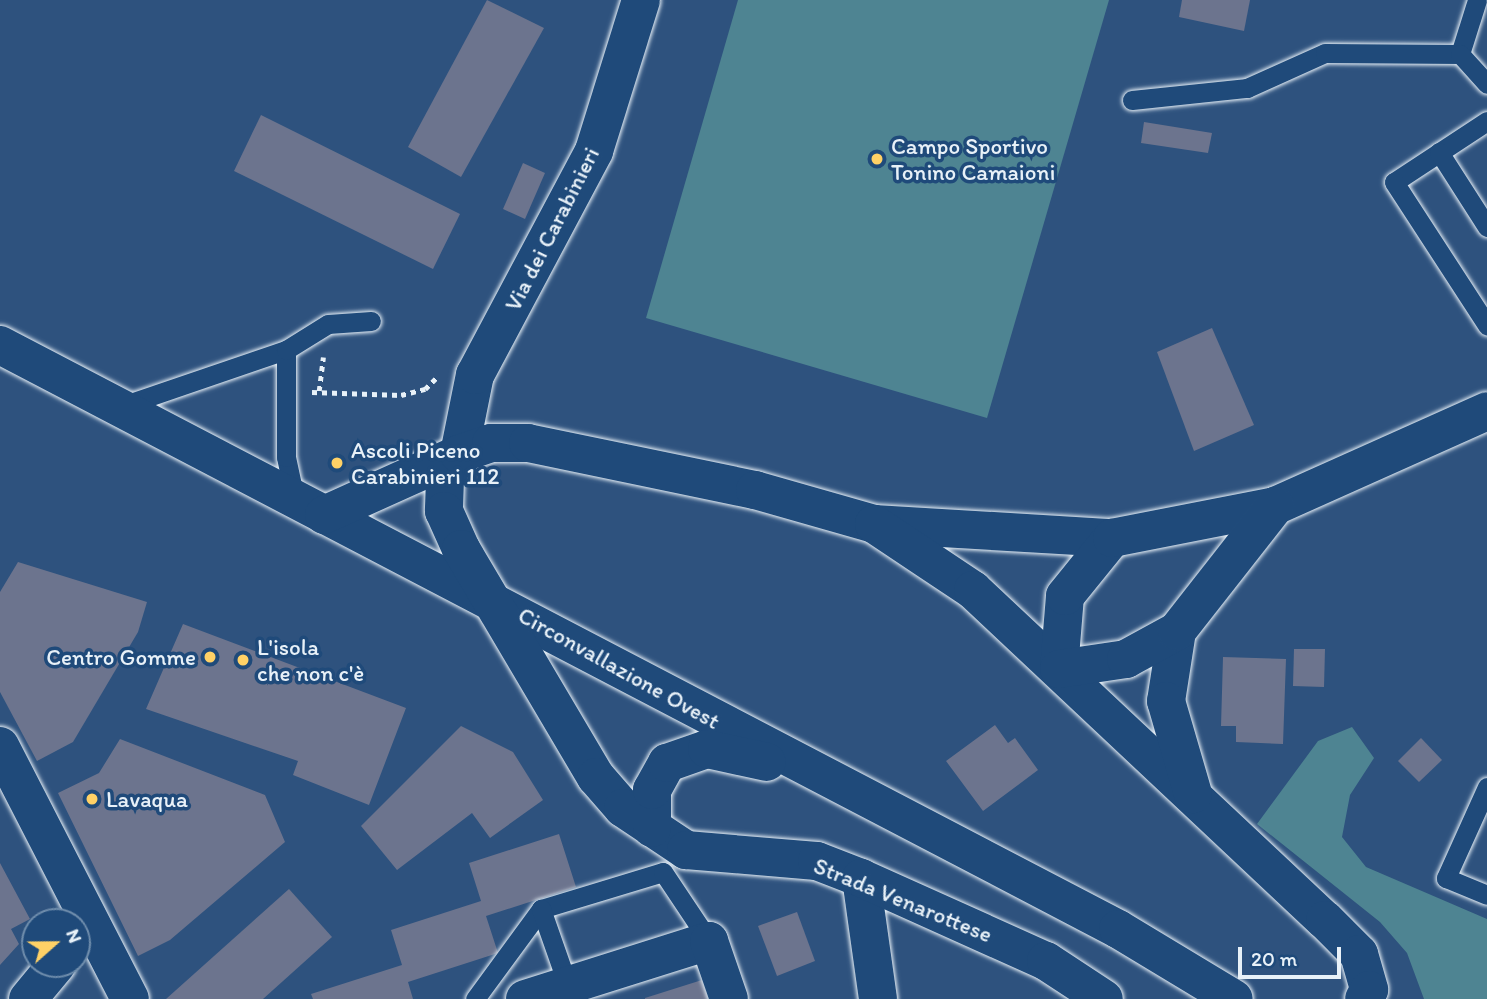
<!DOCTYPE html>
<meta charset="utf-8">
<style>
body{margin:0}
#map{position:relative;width:1487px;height:999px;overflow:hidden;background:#2e527e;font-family:Itim,sans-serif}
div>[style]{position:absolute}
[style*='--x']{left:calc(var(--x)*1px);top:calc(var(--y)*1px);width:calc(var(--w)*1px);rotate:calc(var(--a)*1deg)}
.green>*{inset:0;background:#4e8492}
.building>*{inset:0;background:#6c748e}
.path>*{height:4.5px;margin-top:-2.25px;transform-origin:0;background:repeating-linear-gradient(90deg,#e8f1f8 0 5px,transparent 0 10px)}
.roads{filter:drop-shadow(0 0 2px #e8f1f8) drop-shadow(0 0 2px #e8f1f8)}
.service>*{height:19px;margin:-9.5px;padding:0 9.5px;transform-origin:9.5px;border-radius:9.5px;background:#1f4a7a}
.minor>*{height:38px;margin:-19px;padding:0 19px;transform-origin:19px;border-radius:19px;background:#1f4a7a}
.tertiary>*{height:38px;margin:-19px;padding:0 19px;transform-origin:19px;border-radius:19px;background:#1f4a7a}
.secondary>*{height:38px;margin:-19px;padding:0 19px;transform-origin:19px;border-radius:19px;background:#1f4a7a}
.dots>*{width:19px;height:19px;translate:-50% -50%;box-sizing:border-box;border:4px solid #1f4a7a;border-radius:50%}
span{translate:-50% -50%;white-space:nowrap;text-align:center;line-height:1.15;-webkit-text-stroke:7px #1f4a7a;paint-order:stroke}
.poi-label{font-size:23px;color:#e8f1f8}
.left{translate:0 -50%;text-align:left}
.right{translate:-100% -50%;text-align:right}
.street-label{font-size:23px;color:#e8f1f8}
.north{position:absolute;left:21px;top:908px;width:70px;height:70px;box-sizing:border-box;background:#1f4a7a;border:2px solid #6f8dac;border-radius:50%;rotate:69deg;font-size:19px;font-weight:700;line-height:28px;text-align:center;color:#e8f1f8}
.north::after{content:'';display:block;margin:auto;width:24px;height:32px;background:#ffd166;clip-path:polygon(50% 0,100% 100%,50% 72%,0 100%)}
.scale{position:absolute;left:1238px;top:947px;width:103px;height:32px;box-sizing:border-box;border:4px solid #e8f1f8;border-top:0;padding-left:9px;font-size:21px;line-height:24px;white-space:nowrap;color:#e8f1f8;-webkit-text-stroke:5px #1f4a7a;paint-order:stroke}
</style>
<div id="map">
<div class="green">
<i style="clip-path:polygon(738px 0,1109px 0,987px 418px,646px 318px)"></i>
<i style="clip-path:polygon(1352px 727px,1374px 758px,1350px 795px,1342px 837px,1366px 867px,1487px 919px,1487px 999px,1424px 999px,1407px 953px,1380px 922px,1257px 824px,1318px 741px)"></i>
</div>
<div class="building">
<i style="clip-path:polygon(487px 0,544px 28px,461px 177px,408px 147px)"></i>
<i style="clip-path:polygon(1182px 0,1250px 0,1244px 31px,1179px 17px)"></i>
<i style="clip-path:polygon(261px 115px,460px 214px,433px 269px,234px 171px)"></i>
<i style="clip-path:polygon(1144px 122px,1212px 133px,1208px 153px,1141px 143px)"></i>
<i style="clip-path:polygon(523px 163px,545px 173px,525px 219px,503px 209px)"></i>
<i style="clip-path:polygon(1212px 328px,1254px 425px,1194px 451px,1157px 352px)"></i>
<i style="clip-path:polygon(18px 562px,147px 602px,138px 632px,73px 742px,37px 761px,0 692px,0 592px)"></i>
<i style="clip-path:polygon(183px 624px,406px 708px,369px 805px,293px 775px,298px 761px,146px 709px)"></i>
<i style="clip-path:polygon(1294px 649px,1325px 649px,1324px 687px,1293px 686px)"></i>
<i style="clip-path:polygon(1223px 657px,1286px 659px,1283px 744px,1236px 742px,1236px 726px,1221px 726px)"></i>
<i style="clip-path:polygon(995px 725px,1008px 743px,1015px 738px,1038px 770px,983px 811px,946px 761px)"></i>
<i style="clip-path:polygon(461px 726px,513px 752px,543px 800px,490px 838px,472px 813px,397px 870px,361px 826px)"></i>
<i style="clip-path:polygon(1421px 738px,1442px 760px,1419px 782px,1398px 761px)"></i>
<i style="clip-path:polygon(120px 739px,265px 795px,285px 842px,170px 940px,138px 956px,58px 793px,99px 773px)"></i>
<i style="clip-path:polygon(559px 834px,576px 887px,486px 916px,498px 953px,408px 982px,413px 999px,313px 999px,311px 994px,402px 965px,391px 930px,481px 901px,469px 863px)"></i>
<i style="clip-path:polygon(0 863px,30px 919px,11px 929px,19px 944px,0 965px)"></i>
<i style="clip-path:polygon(289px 889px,332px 937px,263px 999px,166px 999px)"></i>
<i style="clip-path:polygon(797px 912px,815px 961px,777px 976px,758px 926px)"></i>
<i style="clip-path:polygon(702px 980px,708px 999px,645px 999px,645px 998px)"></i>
</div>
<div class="path">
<i style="--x:319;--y:391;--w:34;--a:-83"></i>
<i style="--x:312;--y:392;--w:89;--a:1.9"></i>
<i style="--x:401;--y:395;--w:25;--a:-14"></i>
<i style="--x:425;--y:389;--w:17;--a:-45"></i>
</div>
<div class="roads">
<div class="service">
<i style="--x:1460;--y:54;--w:57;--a:-72.5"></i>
<i style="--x:1132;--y:100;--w:116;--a:-6"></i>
<i style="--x:1247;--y:88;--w:85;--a:-24.2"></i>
<i style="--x:1325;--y:53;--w:135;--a:0.4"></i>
<i style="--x:1460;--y:54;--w:40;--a:48"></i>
<i style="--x:1487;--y:121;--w:111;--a:146.7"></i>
<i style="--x:1394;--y:182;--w:171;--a:57"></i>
<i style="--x:1439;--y:152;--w:89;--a:57.4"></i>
<i style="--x:122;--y:406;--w:173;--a:-18.9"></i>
<i style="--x:295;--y:499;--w:43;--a:-102.1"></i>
<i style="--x:286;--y:457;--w:107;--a:-90"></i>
<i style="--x:286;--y:350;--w:49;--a:-31.8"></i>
<i style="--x:328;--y:324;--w:43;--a:-4"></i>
<i style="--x:1487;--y:787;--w:100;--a:114.3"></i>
<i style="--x:1446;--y:878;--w:44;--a:22.5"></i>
<i style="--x:541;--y:909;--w:127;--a:-16.9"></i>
<i style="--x:663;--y:872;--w:83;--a:56.3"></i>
<i style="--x:475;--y:999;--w:112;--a:-53.7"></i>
<i style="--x:541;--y:909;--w:82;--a:70.7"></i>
</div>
<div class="minor">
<i style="--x:459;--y:454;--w:81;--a:-78.6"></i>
<i style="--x:475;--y:375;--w:254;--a:-62"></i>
<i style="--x:594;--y:151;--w:158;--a:-72.7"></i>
<i style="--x:861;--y:878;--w:122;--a:82"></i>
<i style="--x:28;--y:999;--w:45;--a:-50.4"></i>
<i style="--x:525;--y:999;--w:193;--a:-17.5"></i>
<i style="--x:709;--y:941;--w:61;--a:71"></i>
</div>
<div class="tertiary">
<i style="--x:0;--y:746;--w:284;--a:62.8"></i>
</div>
<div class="secondary">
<i style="--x:0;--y:345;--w:1261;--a:27.58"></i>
<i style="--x:1118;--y:929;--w:135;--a:31.1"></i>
<i style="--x:459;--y:454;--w:29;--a:119"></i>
<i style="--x:445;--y:479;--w:32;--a:92"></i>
<i style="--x:444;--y:511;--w:42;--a:65.9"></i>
<i style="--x:461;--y:549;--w:265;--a:59.4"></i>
<i style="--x:596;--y:777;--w:41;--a:48.9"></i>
<i style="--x:623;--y:808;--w:76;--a:33.7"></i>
<i style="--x:686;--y:850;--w:131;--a:4.8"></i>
<i style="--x:817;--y:861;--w:47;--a:21.1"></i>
<i style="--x:861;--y:878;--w:203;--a:24.2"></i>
<i style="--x:1046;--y:961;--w:69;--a:33.2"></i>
<i style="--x:324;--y:515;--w:148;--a:-24.3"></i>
<i style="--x:459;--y:454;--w:34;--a:-19"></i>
<i style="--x:491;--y:443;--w:37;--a:0"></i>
<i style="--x:528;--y:443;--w:232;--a:11.7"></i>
<i style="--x:755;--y:490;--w:124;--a:15.9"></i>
<i style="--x:874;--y:524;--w:238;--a:3.4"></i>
<i style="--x:874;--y:524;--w:119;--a:33.7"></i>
<i style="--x:973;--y:590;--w:482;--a:43.2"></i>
<i style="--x:1325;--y:920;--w:48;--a:45"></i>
<i style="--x:1359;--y:954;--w:37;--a:74"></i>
<i style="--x:1369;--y:990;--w:10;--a:119"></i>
<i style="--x:1177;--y:631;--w:71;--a:98.9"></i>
<i style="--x:1166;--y:701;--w:97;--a:73.8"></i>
<i style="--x:1059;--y:669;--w:73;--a:-85.3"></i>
<i style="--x:1065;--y:596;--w:75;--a:-51"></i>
<i style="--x:1112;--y:538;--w:166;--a:-11.1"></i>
<i style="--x:1275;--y:506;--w:232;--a:-24.1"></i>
<i style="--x:1059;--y:669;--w:68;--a:-8.5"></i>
<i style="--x:1126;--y:659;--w:58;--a:-28.8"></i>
<i style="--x:1177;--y:631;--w:159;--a:-51.9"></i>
<i style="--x:652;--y:828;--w:38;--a:-90"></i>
<i style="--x:652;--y:790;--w:31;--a:-61"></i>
<i style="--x:667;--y:763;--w:42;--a:-19.3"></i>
<i style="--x:707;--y:749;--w:61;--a:12.2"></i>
</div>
</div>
<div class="dots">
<i style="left:877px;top:159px;background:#ffd166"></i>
<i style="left:337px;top:463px;background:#ffd166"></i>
<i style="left:210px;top:657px;background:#ffd166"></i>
<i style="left:243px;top:660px;background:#ffd166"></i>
<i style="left:92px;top:799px;background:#ffd166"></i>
</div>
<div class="poi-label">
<span class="left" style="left:891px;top:159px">Campo Sportivo<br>Tonino Camaioni</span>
<span class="left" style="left:351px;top:463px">Ascoli Piceno<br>Carabinieri 112</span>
<span class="left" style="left:257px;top:660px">L'isola<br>che non c'è</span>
<span class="right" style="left:196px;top:657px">Centro Gomme</span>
<span class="left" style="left:106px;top:799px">Lavaqua</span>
</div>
<div class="street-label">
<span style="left:552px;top:229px;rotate:-63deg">Via dei Carabinieri</span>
<span style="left:619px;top:668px;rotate:29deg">Circonvallazione Ovest</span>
<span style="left:903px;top:900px;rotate:22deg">Strada Venarottese</span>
</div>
<div class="north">N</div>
<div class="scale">20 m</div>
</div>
